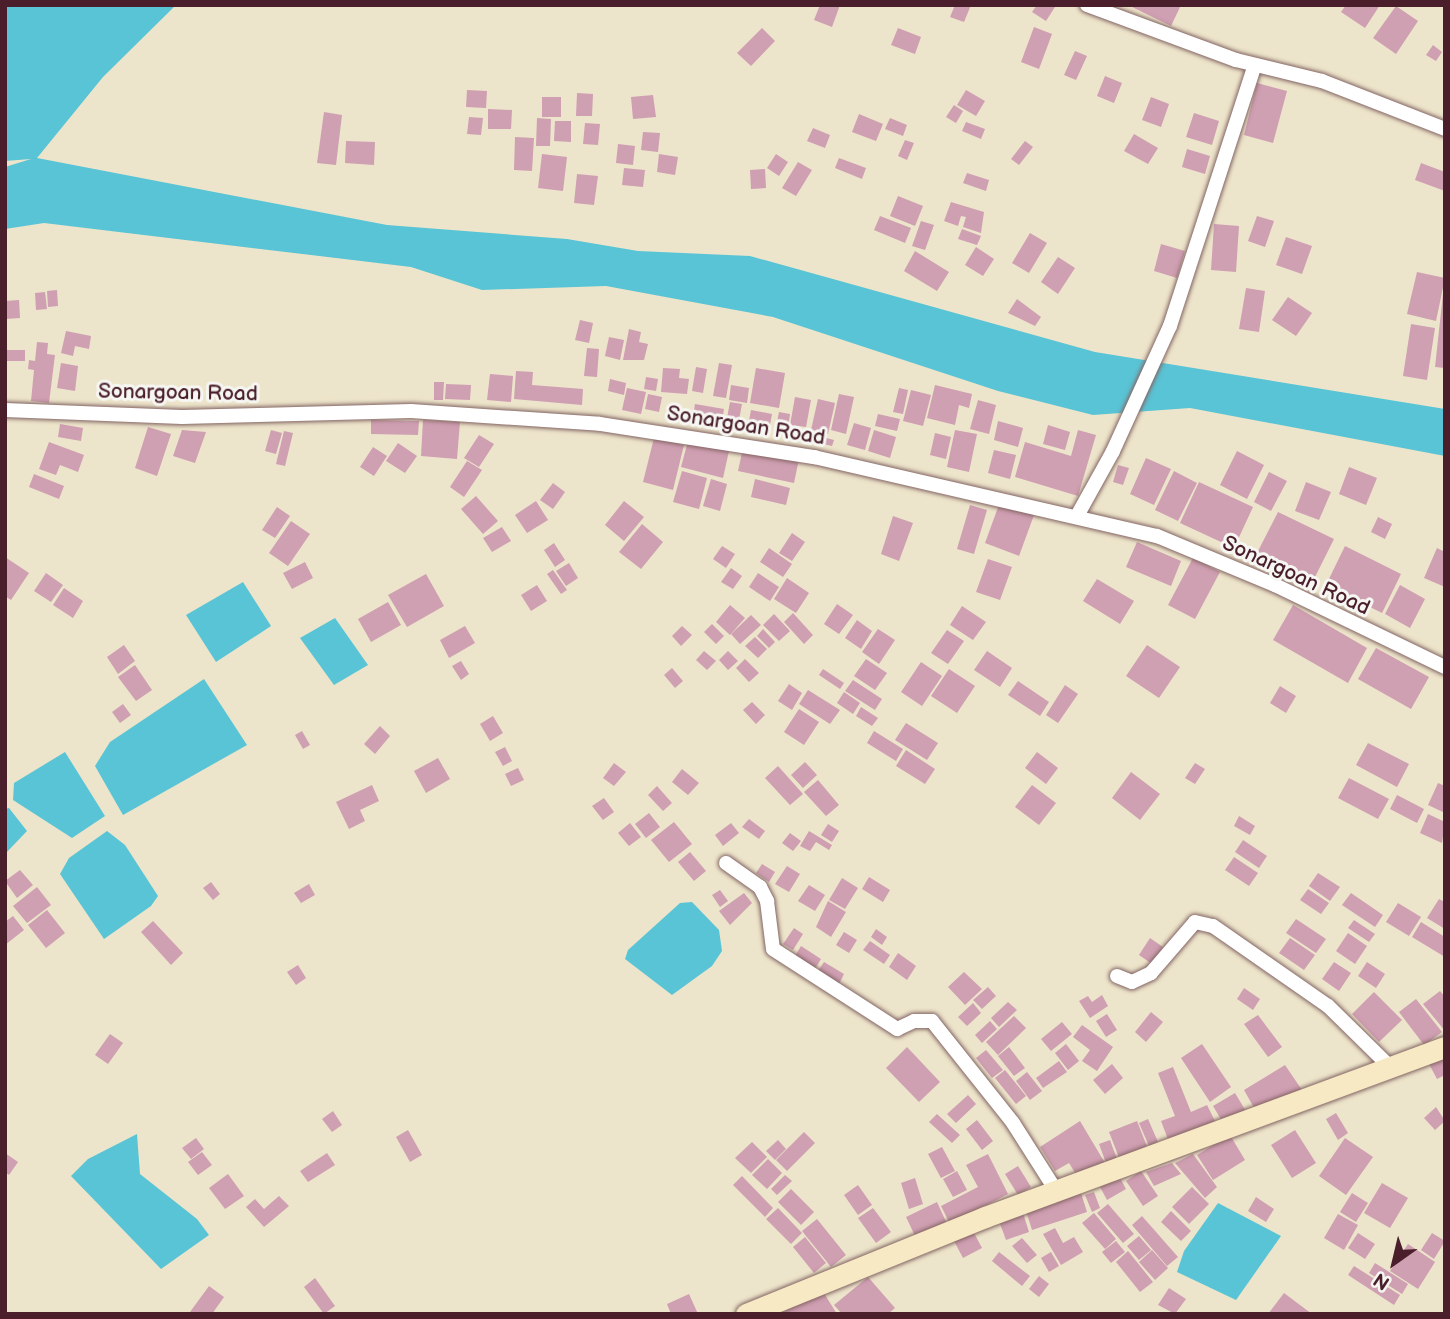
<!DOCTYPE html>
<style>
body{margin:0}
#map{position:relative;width:1450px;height:1319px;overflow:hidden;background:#ede5cb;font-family:"Balsamiq Sans",sans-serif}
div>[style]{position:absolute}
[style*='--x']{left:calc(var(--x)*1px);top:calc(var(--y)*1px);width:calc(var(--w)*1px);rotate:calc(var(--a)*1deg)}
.water>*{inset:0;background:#59c4d5}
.building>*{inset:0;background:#cf9fb2}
.roads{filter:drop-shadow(0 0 2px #836463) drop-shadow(0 0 2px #836463)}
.minor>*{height:14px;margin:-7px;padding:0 7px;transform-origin:7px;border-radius:7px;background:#fff}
.secondary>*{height:21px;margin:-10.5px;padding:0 10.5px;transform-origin:10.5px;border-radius:10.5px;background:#f6e9c3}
span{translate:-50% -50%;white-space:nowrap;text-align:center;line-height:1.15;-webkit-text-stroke:6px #f6f6f2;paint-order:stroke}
.street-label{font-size:21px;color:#4a1f2b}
.frame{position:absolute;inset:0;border:7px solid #4a1f2b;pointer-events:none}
.north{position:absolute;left:1359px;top:1228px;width:70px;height:70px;-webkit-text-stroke:5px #f6f6f2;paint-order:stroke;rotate:214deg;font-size:19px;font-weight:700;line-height:28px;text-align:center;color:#4a1f2b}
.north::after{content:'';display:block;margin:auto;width:24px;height:32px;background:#4a1f2b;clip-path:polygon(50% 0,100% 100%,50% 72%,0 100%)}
</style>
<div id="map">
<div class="water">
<i style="clip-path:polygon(5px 5px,176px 5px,103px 77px,37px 158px,387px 225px,567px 239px,638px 251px,750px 256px,1095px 352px,1445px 409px,1445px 456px,1190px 408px,1093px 415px,998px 391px,773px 317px,606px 286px,482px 290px,411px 267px,44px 223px,5px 229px,5px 167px,31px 159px,5px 161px)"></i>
<i style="clip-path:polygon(243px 582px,271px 626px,216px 662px,186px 615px)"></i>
<i style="clip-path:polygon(335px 618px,368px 665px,334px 685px,300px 638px)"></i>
<i style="clip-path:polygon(204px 679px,247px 745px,123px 815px,95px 766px,110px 742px)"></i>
<i style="clip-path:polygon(65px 752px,105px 816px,72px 838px,13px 800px,14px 783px)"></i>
<i style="clip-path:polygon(9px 808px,27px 831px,5px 854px,5px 809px)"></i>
<i style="clip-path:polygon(107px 831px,125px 845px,158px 896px,151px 906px,104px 939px,60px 874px,69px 858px)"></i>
<i style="clip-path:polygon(692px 902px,719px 930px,722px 951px,712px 966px,672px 995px,625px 959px,628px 950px,680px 903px)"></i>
<i style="clip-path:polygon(137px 1134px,140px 1174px,197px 1219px,209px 1235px,161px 1269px,71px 1176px,88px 1159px)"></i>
<i style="clip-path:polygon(1218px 1203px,1281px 1236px,1236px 1300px,1177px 1272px,1184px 1251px)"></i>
</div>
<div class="building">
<i style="clip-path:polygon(820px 5px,840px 5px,832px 27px,814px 20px)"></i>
<i style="clip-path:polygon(955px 5px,971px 5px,964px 22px,950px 17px)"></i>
<i style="clip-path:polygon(1037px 5px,1053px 5px,1055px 7px,1046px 21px,1032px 12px)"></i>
<i style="clip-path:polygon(1128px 5px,1181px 5px,1171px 26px)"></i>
<i style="clip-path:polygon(1346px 5px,1380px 5px,1365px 28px,1341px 12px)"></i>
<i style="clip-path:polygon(1396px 6px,1418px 21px,1396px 54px,1373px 38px)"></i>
<i style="clip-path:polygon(1034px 27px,1052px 34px,1039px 69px,1021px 62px)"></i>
<i style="clip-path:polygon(762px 28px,775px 41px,751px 66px,737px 53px)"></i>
<i style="clip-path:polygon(898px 28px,921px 37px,915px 54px,891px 45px)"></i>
<i style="clip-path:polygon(1433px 45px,1442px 52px,1436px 61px,1426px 55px)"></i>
<i style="clip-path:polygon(1075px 51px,1087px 56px,1076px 80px,1064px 75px)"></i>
<i style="clip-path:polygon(1105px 76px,1122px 83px,1114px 103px,1097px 96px)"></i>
<i style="clip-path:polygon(1257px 83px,1287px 91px,1273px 143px,1244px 135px)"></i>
<i style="clip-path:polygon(467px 90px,487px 91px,486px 108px,466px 107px)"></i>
<i style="clip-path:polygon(966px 90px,985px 101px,976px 116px,957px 105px)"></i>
<i style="clip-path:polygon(577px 93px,593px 94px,592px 116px,576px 116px)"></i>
<i style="clip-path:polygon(653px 95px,656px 117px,633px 119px,631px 97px)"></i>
<i style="clip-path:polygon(542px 97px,561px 97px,561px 117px,542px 117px)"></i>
<i style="clip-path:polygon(1151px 97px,1169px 104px,1161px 127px,1142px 120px)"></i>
<i style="clip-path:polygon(954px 105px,963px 111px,956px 123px,946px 117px)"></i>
<i style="clip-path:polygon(488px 109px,512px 110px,511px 129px,488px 129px)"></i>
<i style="clip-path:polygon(324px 112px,342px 115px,336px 165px,317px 163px)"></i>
<i style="clip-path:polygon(1194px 113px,1219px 121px,1212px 145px,1186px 137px)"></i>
<i style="clip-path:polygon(859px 114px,883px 124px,876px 141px,852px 132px)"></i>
<i style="clip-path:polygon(469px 117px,483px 118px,481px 135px,467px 134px)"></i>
<i style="clip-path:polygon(537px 118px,551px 119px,550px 146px,536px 146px)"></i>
<i style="clip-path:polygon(890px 118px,907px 125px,903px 136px,885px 129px)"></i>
<i style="clip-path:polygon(555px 121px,571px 121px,571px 142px,554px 141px)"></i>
<i style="clip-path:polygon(966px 122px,985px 129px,981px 139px,962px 131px)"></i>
<i style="clip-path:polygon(585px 123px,600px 124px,598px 145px,583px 144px)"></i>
<i style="clip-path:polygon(813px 128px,830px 135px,825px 148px,807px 141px)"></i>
<i style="clip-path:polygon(643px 132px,660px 133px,658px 152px,641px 150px)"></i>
<i style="clip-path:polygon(1134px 134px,1158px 148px,1148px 164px,1124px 151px)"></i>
<i style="clip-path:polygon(515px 137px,534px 138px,532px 171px,514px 170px)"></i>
<i style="clip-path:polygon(905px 140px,914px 143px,907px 160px,898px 156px)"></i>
<i style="clip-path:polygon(346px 141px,375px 142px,374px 165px,345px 163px)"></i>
<i style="clip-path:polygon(1025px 141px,1033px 147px,1019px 165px,1011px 159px)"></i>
<i style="clip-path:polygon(618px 144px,635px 146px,633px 165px,616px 163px)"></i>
<i style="clip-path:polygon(1187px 149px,1210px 156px,1205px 174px,1182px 167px)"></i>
<i style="clip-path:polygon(542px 154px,567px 157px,563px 191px,538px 188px)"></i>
<i style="clip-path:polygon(659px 154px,678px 157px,675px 175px,657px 172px)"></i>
<i style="clip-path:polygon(776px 154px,788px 162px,779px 176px,767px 168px)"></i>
<i style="clip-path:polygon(839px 158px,866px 168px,862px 179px,835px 168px)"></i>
<i style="clip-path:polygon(798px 162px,812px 170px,796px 196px,782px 188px)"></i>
<i style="clip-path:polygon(1421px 163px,1445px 172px,1445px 191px,1415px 180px)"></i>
<i style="clip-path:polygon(624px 168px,645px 170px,643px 187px,622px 185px)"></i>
<i style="clip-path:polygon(765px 169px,766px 188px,751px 189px,750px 170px)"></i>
<i style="clip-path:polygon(967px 173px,989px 180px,986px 191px,963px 183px)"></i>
<i style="clip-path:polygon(577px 174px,598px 176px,594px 205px,574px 203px)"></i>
<i style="clip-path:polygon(898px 196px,923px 206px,915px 226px,890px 216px)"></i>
<i style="clip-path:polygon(951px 202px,984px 212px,981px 233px,963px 227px,966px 217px,961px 216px,958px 226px,944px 221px)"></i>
<i style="clip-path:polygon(880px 216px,911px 228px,905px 243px,874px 230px)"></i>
<i style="clip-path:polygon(1257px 216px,1274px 221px,1265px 247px,1248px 241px)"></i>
<i style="clip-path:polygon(921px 221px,934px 225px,925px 250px,912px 246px)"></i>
<i style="clip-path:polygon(1214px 224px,1239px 226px,1236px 272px,1211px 270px)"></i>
<i style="clip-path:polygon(962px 229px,981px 236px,977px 245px,958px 239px)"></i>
<i style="clip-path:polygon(1030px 233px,1047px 243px,1029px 273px,1012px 263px)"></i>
<i style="clip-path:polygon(1286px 237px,1312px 246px,1302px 274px,1276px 265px)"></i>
<i style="clip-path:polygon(1161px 244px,1185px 251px,1177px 278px,1154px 271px)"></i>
<i style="clip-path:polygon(976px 247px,994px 259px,983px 276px,965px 265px)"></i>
<i style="clip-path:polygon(915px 251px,949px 272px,937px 291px,904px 271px)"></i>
<i style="clip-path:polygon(1058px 257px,1075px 268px,1058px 294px,1041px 282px)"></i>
<i style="clip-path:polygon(1417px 272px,1445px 278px,1436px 321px,1407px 314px)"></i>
<i style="clip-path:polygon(1246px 288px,1265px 291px,1259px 332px,1239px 329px)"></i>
<i style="clip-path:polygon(57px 290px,58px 306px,48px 307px,47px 291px)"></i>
<i style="clip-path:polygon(45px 292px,47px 309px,36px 310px,35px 293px)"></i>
<i style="clip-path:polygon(1443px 294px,1445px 294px,1445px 368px,1435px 367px)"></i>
<i style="clip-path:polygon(1288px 297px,1312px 313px,1296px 336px,1272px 320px)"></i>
<i style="clip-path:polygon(1017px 299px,1041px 317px,1035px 326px,1008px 313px)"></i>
<i style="clip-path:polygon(19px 300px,20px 318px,5px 319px,5px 301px)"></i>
<i style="clip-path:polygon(580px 320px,593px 323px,589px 343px,575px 340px)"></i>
<i style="clip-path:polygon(1411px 324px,1435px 328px,1427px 380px,1403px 376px)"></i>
<i style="clip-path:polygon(629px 329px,641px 332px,639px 342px,648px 344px,644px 360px,623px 360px)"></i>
<i style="clip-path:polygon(66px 331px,91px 336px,89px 349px,75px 346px,73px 356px,61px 353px)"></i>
<i style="clip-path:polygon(609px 337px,624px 340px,620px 360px,605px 356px)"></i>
<i style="clip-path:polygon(37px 342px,48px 343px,47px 354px,55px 355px,49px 403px,31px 401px,34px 370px,28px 369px,29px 360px,35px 361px)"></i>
<i style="clip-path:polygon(587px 348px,599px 349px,597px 377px,584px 376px)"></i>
<i style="clip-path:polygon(5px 350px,25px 350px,25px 361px,5px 361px)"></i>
<i style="clip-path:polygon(61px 363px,78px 366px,75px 391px,57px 388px)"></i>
<i style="clip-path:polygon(719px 363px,732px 365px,726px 398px,713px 396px)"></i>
<i style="clip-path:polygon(696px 367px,707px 369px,703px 393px,692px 391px)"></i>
<i style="clip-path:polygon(663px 368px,680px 369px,679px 378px,689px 379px,687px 394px,661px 392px)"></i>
<i style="clip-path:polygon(756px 368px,785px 373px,779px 408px,750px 403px)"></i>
<i style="clip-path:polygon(516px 371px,533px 372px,532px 385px,583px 389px,582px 405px,514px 399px)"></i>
<i style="clip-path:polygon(490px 374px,513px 376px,511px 402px,487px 400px)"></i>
<i style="clip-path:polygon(646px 377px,658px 379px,656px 391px,644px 389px)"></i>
<i style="clip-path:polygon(610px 379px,626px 383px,624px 395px,608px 391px)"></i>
<i style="clip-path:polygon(434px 382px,444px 382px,443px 400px,434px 400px)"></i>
<i style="clip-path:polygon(446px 384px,471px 385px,470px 400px,445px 399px)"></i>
<i style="clip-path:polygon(731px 385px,749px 388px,747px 403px,729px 400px)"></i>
<i style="clip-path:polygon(935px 385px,972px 394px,969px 408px,959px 405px,955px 425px,927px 418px)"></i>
<i style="clip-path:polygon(627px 388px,646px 392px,641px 414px,622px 410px)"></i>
<i style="clip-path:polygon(899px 388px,908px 390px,903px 414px,893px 412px)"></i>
<i style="clip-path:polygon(911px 390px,931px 395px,923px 426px,903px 421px)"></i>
<i style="clip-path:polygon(648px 394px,662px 397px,659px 412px,645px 409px)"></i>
<i style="clip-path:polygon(839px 394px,854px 397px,846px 434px,831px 430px)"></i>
<i style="clip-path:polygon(795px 397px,811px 400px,806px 427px,790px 425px)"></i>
<i style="clip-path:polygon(818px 399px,835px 403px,828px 434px,811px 430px)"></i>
<i style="clip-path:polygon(978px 400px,996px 405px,989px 434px,970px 429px)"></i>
<i style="clip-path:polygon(730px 402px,742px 404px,737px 431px,725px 429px)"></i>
<i style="clip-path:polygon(695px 404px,724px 409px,721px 428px,692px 423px)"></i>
<i style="clip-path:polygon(751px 410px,772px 414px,768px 435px,747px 431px)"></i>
<i style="clip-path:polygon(779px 412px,790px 414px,787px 435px,775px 432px)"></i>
<i style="clip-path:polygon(878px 414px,900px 419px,897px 431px,875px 426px)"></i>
<i style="clip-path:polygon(371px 420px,419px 421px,418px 435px,371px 434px)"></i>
<i style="clip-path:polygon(423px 420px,460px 422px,457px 459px,421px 456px)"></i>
<i style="clip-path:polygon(998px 421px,1023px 428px,1018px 447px,994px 440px)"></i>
<i style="clip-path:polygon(854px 423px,871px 428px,865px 450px,847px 445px)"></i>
<i style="clip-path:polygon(60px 424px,83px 428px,81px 441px,58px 437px)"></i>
<i style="clip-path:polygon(1048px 425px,1070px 432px,1065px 450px,1043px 444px)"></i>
<i style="clip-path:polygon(148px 427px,171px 434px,157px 476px,135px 468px)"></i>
<i style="clip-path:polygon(182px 430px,206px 432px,195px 463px,173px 456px)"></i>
<i style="clip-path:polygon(271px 430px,282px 433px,276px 454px,265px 451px)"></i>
<i style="clip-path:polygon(874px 430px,896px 437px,890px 458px,868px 451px)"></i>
<i style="clip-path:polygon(955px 430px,977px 434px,969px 472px,947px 467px)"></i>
<i style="clip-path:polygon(1078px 430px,1096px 435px,1078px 496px,1015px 477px,1025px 442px,1071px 456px)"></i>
<i style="clip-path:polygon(284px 431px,293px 433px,285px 466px,276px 464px)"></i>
<i style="clip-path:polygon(935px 433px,951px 437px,946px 459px,930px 455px)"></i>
<i style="clip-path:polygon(479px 435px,494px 444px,479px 467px,464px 458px)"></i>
<i style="clip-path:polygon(815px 435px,834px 440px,832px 446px,814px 442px)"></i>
<i style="clip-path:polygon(654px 438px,684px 445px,673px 490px,643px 482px)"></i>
<i style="clip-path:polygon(688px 441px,729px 451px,723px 478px,681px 467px)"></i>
<i style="clip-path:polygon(49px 442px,84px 455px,78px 472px,60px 465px,56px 475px,39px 469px)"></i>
<i style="clip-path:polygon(398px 443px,417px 456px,405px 473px,386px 461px)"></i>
<i style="clip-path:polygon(373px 447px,387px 456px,374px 476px,360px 467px)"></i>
<i style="clip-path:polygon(743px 448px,799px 459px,794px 483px,738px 471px)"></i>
<i style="clip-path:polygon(994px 450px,1016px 455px,1010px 479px,988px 473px)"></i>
<i style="clip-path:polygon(1237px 451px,1264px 465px,1247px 499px,1220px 485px)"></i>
<i style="clip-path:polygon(1146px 458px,1171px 469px,1154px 505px,1130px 494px)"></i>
<i style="clip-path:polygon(467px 461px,482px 470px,464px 497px,450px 487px)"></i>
<i style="clip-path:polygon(1118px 465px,1129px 468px,1123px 485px,1113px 482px)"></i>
<i style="clip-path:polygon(1349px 467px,1377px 478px,1366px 505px,1339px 494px)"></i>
<i style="clip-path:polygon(682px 471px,707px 478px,699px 509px,673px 502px)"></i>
<i style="clip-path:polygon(1174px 471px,1197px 483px,1178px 521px,1155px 510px)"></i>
<i style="clip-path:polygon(1269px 472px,1287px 481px,1271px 511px,1254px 502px)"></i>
<i style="clip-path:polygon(34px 474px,64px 486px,59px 499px,29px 487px)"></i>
<i style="clip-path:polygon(711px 479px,727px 484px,720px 511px,703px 506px)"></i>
<i style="clip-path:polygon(755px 479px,790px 488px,786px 505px,751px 497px)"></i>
<i style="clip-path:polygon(1199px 482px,1253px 507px,1234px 548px,1180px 523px)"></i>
<i style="clip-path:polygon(1306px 482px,1331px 492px,1319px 520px,1295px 511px)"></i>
<i style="clip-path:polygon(553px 483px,565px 492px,553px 509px,540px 500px)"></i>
<i style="clip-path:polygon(476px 496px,498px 521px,483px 534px,461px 509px)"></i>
<i style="clip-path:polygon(536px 501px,548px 520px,527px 533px,515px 515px)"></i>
<i style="clip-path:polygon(624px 501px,644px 517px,624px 541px,605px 525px)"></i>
<i style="clip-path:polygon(1000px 502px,1034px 515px,1019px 556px,985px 543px)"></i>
<i style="clip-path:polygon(970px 505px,987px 510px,974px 554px,957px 549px)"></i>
<i style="clip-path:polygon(277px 507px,290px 516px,275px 538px,262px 530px)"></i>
<i style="clip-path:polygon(1278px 512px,1334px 539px,1312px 583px,1256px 555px)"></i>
<i style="clip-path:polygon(893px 516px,913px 523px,899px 561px,881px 554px)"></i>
<i style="clip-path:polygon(1378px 517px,1392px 524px,1385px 539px,1371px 532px)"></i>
<i style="clip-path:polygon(291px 521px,310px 534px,288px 566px,269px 553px)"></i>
<i style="clip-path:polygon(642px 524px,663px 542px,641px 569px,619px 552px)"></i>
<i style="clip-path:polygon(502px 527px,511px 541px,492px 552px,483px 538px)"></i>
<i style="clip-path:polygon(792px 533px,805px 542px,792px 561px,779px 553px)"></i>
<i style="clip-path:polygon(1137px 542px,1181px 561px,1171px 586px,1126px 567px)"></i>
<i style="clip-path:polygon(554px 543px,565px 560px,555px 567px,544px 550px)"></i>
<i style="clip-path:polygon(722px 546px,735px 554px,726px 568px,713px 559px)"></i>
<i style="clip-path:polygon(1345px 546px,1401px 574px,1382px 613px,1326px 585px)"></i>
<i style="clip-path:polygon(769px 548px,792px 564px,783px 577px,760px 562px)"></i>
<i style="clip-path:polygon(1437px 548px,1445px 552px,1445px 587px,1424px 578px)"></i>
<i style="clip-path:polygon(5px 557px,29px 573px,11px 600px,5px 596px)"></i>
<i style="clip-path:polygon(1193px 558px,1220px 572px,1195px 619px,1168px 605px)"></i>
<i style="clip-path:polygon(988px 559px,1012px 567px,1000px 600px,976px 592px)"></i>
<i style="clip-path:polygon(305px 562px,313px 578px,292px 589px,283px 573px)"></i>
<i style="clip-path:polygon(569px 563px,578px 578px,566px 586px,556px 571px)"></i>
<i style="clip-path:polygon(731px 568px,742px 576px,733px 589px,721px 582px)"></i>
<i style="clip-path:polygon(553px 570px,567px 590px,561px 594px,547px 574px)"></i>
<i style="clip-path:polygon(46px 573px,63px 585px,51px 602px,34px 591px)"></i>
<i style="clip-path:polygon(758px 573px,779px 587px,770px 601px,749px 587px)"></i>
<i style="clip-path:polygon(426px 574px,444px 606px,407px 627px,388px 595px)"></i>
<i style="clip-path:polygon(787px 578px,809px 593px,796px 613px,774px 599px)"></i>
<i style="clip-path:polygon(1097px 579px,1134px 601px,1120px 624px,1083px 601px)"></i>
<i style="clip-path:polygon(537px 585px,547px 601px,531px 611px,521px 595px)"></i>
<i style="clip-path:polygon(1400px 585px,1425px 599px,1410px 628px,1385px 614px)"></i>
<i style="clip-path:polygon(64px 588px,83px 601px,73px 618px,53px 605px)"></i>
<i style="clip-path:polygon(388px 602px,401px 625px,371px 642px,358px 619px)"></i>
<i style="clip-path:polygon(837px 604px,853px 615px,839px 634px,824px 624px)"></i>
<i style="clip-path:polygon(730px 605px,745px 618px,730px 635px,716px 622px)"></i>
<i style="clip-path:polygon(1293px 605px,1367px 648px,1348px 683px,1273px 640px)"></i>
<i style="clip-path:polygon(962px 606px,986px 622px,973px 640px,950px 625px)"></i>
<i style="clip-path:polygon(793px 613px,813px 635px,804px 644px,784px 622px)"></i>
<i style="clip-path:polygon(774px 614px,790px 631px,779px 641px,763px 625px)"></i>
<i style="clip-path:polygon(751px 615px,761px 625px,740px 644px,731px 634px)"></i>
<i style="clip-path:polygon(857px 620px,872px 631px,861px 649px,845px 638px)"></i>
<i style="clip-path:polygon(712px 624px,724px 636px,716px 644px,704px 632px)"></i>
<i style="clip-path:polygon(465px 626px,475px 643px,449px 658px,440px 640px)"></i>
<i style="clip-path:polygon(682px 626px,692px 635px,681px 646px,672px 636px)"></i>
<i style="clip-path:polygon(763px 629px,775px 642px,769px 648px,757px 636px)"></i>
<i style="clip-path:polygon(878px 629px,895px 640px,879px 664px,862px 652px)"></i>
<i style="clip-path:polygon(947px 630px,964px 641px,948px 664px,931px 653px)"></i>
<i style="clip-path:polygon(755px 637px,767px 649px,758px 658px,745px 646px)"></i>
<i style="clip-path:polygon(124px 645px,135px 661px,118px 674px,107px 657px)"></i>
<i style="clip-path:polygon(1147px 645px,1180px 667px,1159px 698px,1126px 676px)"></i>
<i style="clip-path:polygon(1376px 648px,1429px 677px,1411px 709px,1358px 679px)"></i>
<i style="clip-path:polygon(704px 651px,716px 661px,707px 670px,696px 660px)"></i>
<i style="clip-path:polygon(728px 651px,738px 661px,728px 670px,719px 660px)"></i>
<i style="clip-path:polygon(987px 651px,1012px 668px,1000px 687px,974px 670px)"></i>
<i style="clip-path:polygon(745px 659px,759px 673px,749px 682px,736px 668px)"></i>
<i style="clip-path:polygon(866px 659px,887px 673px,875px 690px,854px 676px)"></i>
<i style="clip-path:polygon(461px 661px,469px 674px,461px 680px,452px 666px)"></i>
<i style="clip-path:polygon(921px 662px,942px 676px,922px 706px,901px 692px)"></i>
<i style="clip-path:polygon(135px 665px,152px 690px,136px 701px,118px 677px)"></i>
<i style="clip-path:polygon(672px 668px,683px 681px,675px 688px,664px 675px)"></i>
<i style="clip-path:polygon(823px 669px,844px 683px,840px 689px,819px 675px)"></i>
<i style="clip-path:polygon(949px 669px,975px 686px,957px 713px,931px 696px)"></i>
<i style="clip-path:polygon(853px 680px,882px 699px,875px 710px,845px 691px)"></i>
<i style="clip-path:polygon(1018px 681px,1049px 702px,1040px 716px,1008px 695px)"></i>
<i style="clip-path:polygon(789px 684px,802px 693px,792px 710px,778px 701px)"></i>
<i style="clip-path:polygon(1065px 685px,1078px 694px,1058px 723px,1046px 715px)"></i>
<i style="clip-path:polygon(1280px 686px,1296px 696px,1286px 713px,1270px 703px)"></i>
<i style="clip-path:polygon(808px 690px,840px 710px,830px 724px,799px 704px)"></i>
<i style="clip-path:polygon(844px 692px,860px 703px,853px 714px,837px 703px)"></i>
<i style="clip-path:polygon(752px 702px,765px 715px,756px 724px,743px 710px)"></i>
<i style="clip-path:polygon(123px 704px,131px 715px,120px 723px,112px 712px)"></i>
<i style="clip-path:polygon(861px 707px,878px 718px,872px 726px,856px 716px)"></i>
<i style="clip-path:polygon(799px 709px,819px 722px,804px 745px,784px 732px)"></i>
<i style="clip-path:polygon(493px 716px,503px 733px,490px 741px,480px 724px)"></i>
<i style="clip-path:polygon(906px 723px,938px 743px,927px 760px,895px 740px)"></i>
<i style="clip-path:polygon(380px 726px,390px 736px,375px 754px,364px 744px)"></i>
<i style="clip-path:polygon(302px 731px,310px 745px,303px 749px,295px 735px)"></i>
<i style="clip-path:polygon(874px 731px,903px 749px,896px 761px,867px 743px)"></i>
<i style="clip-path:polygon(1368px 743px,1409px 764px,1397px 787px,1356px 765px)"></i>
<i style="clip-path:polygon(505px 747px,512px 761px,503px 766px,495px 752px)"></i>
<i style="clip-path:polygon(906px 750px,935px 769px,925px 784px,896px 766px)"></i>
<i style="clip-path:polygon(1037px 752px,1058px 768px,1046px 784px,1025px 768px)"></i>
<i style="clip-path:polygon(438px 758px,450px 779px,426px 793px,414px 771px)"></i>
<i style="clip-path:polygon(805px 762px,817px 775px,803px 788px,791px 775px)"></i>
<i style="clip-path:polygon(614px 763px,626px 772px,614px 786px,603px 778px)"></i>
<i style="clip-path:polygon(1195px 763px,1205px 769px,1195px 784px,1185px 778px)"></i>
<i style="clip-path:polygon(778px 766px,803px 794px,790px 805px,765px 778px)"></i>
<i style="clip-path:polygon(518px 768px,524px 780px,511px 786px,505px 774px)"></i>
<i style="clip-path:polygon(682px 769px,699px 783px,688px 795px,672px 782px)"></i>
<i style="clip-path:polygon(1131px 772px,1160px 794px,1140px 820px,1112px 798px)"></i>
<i style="clip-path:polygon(1349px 778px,1389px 799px,1378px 819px,1338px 798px)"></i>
<i style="clip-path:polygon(818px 780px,839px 805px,826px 816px,804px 792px)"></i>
<i style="clip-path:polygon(1438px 783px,1445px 786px,1445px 813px,1428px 805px)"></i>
<i style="clip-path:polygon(372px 785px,379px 801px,360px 810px,365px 821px,349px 829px,336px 802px)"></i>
<i style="clip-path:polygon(1032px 785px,1056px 803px,1039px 825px,1015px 807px)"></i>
<i style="clip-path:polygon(657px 786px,672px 803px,663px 811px,648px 795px)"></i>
<i style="clip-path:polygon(1397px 795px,1424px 809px,1417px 823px,1390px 809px)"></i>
<i style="clip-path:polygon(604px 798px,614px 812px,603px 820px,592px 806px)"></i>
<i style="clip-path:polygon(649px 813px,660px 827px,646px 838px,635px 824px)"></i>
<i style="clip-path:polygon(1428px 814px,1445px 822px,1442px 843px,1420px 833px)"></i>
<i style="clip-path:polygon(1239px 816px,1255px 826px,1250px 835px,1234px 826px)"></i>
<i style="clip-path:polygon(749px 819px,765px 831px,759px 839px,742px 827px)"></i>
<i style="clip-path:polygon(674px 822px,692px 844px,669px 862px,651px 840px)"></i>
<i style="clip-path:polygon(630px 823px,641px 837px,629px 846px,618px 833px)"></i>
<i style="clip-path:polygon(731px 823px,739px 833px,723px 846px,715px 835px)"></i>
<i style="clip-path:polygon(828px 824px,839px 831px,832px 842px,821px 835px)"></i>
<i style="clip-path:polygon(809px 831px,832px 845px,829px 850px,816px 842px,810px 851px,800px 846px)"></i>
<i style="clip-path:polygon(790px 833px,801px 841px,793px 851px,782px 843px)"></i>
<i style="clip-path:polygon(1243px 840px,1267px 856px,1259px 868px,1235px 852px)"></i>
<i style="clip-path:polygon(690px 852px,706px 871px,694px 881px,678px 862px)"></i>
<i style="clip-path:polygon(1234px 857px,1258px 873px,1249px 886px,1225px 870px)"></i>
<i style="clip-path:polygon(762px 864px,775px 872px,769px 882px,756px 873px)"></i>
<i style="clip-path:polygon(787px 866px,800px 874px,789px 892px,775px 884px)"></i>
<i style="clip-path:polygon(20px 870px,33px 885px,17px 898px,5px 881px)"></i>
<i style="clip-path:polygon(1318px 873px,1340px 887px,1330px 901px,1309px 886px)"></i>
<i style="clip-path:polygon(869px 877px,890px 890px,883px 902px,862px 889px)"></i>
<i style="clip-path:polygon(842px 878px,858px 888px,845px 909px,829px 900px)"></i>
<i style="clip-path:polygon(211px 882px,220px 894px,213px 900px,203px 888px)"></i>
<i style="clip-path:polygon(309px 884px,315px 895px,301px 903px,294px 893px)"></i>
<i style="clip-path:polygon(809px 885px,825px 895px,815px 911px,798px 901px)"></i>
<i style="clip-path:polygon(37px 887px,51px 905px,27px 923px,13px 906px)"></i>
<i style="clip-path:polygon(1308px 889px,1329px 903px,1321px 914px,1300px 900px)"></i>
<i style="clip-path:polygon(720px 890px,728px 901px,720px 907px,712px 895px)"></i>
<i style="clip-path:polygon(744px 893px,752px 903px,730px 925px,719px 911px)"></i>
<i style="clip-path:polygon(1351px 893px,1383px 915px,1375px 927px,1342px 905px)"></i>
<i style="clip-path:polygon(1439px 899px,1445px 902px,1445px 929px,1427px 918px)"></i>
<i style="clip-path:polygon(828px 901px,846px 912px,831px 937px,816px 927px)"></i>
<i style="clip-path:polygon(1398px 903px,1421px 917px,1409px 936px,1386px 922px)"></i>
<i style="clip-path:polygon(47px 910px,65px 933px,46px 948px,28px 925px)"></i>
<i style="clip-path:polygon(13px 916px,24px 930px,5px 945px,5px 922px)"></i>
<i style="clip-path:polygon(1296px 919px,1326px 939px,1316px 953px,1286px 933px)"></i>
<i style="clip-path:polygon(1354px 920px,1375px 934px,1369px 942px,1348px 928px)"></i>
<i style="clip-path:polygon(153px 921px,183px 953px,171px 965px,141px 932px)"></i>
<i style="clip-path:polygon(1421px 922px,1445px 937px,1445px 957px,1412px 937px)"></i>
<i style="clip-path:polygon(794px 928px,803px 934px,793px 950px,783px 944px)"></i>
<i style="clip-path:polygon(876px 929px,887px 937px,882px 945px,871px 937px)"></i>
<i style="clip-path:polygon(844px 932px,857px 940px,849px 953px,836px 945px)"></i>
<i style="clip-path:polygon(1348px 933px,1367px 946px,1355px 964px,1336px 951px)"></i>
<i style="clip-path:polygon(1150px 938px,1163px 947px,1152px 964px,1139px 955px)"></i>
<i style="clip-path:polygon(1290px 938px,1315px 955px,1304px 970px,1279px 953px)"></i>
<i style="clip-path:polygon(870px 941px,890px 955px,884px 964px,863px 950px)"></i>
<i style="clip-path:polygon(801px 946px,821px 959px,815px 969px,795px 956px)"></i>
<i style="clip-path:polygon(898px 953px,916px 966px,907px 980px,889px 967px)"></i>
<i style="clip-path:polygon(824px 962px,844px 974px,839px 984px,818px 971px)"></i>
<i style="clip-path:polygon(1334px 962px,1351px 973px,1339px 991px,1322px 979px)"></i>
<i style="clip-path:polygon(1367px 962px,1385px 974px,1376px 988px,1358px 976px)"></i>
<i style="clip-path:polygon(298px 965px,306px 978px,296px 985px,287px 972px)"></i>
<i style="clip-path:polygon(964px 972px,982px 989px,965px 1005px,948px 987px)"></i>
<i style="clip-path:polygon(988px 987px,996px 996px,982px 1009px,973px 1000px)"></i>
<i style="clip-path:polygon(1244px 988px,1260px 999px,1253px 1010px,1237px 999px)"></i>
<i style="clip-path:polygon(1440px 991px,1445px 997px,1445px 1031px,1423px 1004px)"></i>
<i style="clip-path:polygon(1374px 992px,1402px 1020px,1379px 1042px,1352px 1014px)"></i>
<i style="clip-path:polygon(1102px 995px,1108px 1006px,1090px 1018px,1079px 1001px,1088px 996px,1092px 1002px)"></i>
<i style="clip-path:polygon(1416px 999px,1442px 1032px,1424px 1045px,1399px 1012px)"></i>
<i style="clip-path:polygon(1008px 1002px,1017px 1010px,999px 1027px,991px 1018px)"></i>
<i style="clip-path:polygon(973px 1003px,981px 1013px,967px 1026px,958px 1017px)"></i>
<i style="clip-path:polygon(1151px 1012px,1163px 1022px,1146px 1042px,1135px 1032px)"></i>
<i style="clip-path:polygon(1107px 1014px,1117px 1030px,1106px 1037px,1096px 1021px)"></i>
<i style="clip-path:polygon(1258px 1015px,1282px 1047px,1268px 1057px,1244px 1024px)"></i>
<i style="clip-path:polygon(1014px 1016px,1026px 1028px,998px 1055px,986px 1042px)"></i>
<i style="clip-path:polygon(990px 1021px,997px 1029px,982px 1043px,975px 1035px)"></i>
<i style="clip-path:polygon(1062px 1022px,1072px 1034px,1051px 1051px,1041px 1039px)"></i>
<i style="clip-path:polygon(1082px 1025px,1113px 1047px,1097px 1071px,1082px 1061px,1090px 1050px,1073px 1037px)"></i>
<i style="clip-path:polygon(110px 1034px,123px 1043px,108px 1064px,95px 1055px)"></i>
<i style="clip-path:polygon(1066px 1044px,1079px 1061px,1068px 1070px,1055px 1053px)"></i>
<i style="clip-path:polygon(1202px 1044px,1231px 1087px,1210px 1102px,1181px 1058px)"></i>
<i style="clip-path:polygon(907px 1047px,940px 1082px,919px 1102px,886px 1068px)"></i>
<i style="clip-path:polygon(1009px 1047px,1025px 1068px,1014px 1076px,998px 1056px)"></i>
<i style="clip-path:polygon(986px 1050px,1003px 1070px,992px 1078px,976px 1058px)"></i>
<i style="clip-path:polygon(1445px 1056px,1445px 1075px,1437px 1079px,1429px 1064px)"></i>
<i style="clip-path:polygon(1059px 1061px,1067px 1072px,1043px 1088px,1036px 1078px)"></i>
<i style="clip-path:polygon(1112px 1064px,1123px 1078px,1105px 1094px,1093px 1080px)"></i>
<i style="clip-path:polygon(1285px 1065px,1304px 1093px,1257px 1113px,1244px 1090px)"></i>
<i style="clip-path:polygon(1173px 1067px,1191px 1112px,1207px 1105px,1219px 1129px,1171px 1147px,1161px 1121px,1175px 1116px,1158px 1073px)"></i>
<i style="clip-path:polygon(1005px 1070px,1026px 1096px,1016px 1104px,995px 1078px)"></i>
<i style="clip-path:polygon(1027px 1072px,1042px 1091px,1030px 1100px,1016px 1081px)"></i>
<i style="clip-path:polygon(1235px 1093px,1247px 1113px,1225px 1126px,1213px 1106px)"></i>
<i style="clip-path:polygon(968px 1095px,976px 1104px,956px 1123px,947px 1114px)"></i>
<i style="clip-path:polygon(1436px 1107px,1445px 1121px,1435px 1130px,1424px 1118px)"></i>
<i style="clip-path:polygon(333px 1111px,342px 1125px,332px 1132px,322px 1119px)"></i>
<i style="clip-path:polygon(1336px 1113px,1348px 1133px,1338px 1140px,1326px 1119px)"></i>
<i style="clip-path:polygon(937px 1114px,960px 1135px,952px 1143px,929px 1122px)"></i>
<i style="clip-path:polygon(1148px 1119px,1161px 1149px,1152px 1153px,1139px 1123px)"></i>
<i style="clip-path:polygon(977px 1120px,993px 1141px,982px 1150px,966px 1129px)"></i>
<i style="clip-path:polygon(1080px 1121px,1105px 1163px,1077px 1176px,1069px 1163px,1055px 1171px,1040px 1147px)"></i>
<i style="clip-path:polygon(1137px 1121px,1150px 1154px,1122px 1165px,1109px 1132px)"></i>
<i style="clip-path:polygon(408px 1130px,422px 1155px,410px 1162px,396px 1137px)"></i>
<i style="clip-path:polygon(1295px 1130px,1316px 1163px,1292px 1178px,1271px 1145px)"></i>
<i style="clip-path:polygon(804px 1132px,815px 1143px,787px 1171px,776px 1160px)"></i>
<i style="clip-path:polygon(1230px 1135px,1245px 1160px,1213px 1180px,1197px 1155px)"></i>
<i style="clip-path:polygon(196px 1138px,204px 1149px,191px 1159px,182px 1148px)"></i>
<i style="clip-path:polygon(1345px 1138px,1373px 1157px,1346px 1195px,1319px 1176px)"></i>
<i style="clip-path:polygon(778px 1140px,786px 1149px,775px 1160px,766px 1151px)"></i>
<i style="clip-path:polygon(1110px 1140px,1117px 1159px,1106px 1163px,1099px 1144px)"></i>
<i style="clip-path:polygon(752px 1142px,767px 1157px,751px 1173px,735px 1158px)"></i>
<i style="clip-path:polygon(942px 1147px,955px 1171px,941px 1178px,928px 1154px)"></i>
<i style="clip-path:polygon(202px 1152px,212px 1165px,198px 1175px,188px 1162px)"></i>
<i style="clip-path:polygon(5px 1153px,18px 1162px,9px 1175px,5px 1172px)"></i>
<i style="clip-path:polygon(327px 1153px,335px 1165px,308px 1182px,300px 1171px)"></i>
<i style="clip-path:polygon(988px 1154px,1008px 1194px,950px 1224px,941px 1206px,978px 1187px,966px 1165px)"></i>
<i style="clip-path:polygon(1193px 1154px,1217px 1187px,1205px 1198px,1175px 1163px)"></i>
<i style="clip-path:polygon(768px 1159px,782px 1173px,767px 1189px,752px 1175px)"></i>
<i style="clip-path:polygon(1172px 1163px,1181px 1174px,1154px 1186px,1146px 1172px)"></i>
<i style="clip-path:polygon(1018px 1166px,1031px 1187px,1018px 1195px,1005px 1174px)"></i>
<i style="clip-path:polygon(957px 1171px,967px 1190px,953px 1197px,943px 1179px)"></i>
<i style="clip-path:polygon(1141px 1171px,1158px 1196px,1143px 1206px,1126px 1181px)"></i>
<i style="clip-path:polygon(228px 1174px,244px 1196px,225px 1209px,209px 1188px)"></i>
<i style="clip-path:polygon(785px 1175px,792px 1181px,777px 1195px,771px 1189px)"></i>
<i style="clip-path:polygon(742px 1176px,773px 1208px,765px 1217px,733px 1185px)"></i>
<i style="clip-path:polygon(1119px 1176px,1126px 1189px,1107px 1200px,1100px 1187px)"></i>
<i style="clip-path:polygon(915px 1178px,923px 1204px,909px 1209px,901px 1183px)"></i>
<i style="clip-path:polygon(1382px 1183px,1408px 1198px,1390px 1228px,1364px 1213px)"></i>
<i style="clip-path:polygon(858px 1185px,872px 1205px,858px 1215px,844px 1195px)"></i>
<i style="clip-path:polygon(1192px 1187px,1209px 1204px,1189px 1224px,1172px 1207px)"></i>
<i style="clip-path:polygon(791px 1189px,814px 1212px,801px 1225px,778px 1202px)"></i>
<i style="clip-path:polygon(1094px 1192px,1100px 1208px,1092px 1212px,1085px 1195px)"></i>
<i style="clip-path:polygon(1081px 1193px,1087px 1212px,1032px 1230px,1026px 1211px)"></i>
<i style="clip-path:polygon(1352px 1193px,1368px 1203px,1356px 1222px,1340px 1212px)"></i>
<i style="clip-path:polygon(279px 1196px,289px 1206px,264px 1227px,246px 1207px,255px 1199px,264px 1209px)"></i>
<i style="clip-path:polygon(1256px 1197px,1274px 1209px,1266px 1222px,1248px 1211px)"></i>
<i style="clip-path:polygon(937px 1202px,947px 1224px,916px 1238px,906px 1217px)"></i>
<i style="clip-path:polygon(1108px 1204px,1134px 1234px,1123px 1243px,1097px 1213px)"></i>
<i style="clip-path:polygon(778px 1208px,802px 1233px,791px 1244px,766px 1219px)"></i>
<i style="clip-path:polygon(873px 1208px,891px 1232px,876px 1243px,858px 1218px)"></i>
<i style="clip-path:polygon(1171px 1211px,1191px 1231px,1181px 1241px,1161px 1222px)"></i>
<i style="clip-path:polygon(1023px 1213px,1029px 1232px,1006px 1240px,999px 1221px)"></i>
<i style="clip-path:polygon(1094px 1213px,1116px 1239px,1105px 1249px,1082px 1223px)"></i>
<i style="clip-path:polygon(1338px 1214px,1358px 1225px,1344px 1250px,1324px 1238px)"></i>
<i style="clip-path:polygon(1142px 1216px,1178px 1257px,1167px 1266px,1132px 1225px)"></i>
<i style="clip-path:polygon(817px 1219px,846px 1255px,831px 1267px,802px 1231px)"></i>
<i style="clip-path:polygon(1055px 1228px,1063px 1243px,1074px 1237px,1083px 1252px,1061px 1265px,1043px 1234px)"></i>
<i style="clip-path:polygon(973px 1231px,982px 1248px,963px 1258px,954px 1241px)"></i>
<i style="clip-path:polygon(1358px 1233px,1375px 1244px,1365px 1259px,1348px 1248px)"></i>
<i style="clip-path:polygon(1432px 1233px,1445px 1241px,1434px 1259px,1421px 1250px)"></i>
<i style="clip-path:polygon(1139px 1236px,1151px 1250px,1139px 1260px,1127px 1246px)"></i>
<i style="clip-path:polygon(805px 1237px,826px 1263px,814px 1273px,793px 1247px)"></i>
<i style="clip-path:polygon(1022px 1238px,1037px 1255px,1027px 1263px,1012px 1246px)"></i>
<i style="clip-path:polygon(1116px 1241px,1125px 1252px,1111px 1263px,1102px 1252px)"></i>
<i style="clip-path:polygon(1408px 1244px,1435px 1262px,1418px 1289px,1390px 1271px)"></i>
<i style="clip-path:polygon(1152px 1250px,1168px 1268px,1155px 1280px,1139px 1262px)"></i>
<i style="clip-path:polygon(1128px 1251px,1153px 1282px,1140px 1292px,1116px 1262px)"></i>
<i style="clip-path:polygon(999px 1252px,1030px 1276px,1022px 1286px,992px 1261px)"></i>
<i style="clip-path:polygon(1051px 1252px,1059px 1266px,1049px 1272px,1041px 1258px)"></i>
<i style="clip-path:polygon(1375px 1263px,1408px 1284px,1402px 1294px,1369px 1273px)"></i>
<i style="clip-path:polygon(1354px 1266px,1400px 1295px,1394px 1305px,1348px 1275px)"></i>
<i style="clip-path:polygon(1039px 1276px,1049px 1284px,1039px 1297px,1029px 1289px)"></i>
<i style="clip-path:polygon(868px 1277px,895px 1308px,888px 1314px,842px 1314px,834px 1305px)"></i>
<i style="clip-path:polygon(315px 1278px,335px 1306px,324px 1314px,304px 1287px)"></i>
<i style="clip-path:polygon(209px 1286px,224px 1297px,212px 1314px,193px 1314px,190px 1312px)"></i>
<i style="clip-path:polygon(1169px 1288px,1186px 1299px,1175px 1314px,1158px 1305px)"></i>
<i style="clip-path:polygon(822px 1290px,837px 1314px,780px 1314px)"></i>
<i style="clip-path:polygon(1284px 1293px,1312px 1314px,1268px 1314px)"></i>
<i style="clip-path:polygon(689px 1294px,698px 1314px,671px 1314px,667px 1304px)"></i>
</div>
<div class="roads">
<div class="minor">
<i style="--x:1087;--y:5;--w:159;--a:20.3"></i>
<i style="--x:1236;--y:60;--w:89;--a:13.7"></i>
<i style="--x:1322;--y:81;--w:132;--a:21.3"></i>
<i style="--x:5;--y:410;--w:177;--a:2.3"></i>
<i style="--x:182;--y:417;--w:229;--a:-1.5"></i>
<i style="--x:411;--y:411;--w:189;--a:3.9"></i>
<i style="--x:600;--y:424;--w:217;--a:8.8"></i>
<i style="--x:814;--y:457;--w:352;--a:13"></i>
<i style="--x:1157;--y:536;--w:128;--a:22.6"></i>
<i style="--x:1275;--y:585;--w:189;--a:25.8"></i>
<i style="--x:1077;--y:516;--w:74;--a:-61"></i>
<i style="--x:1113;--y:451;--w:137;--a:-65.5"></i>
<i style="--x:1170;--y:326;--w:274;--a:-72"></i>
<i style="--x:726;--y:863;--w:42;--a:35.2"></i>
<i style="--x:760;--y:887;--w:16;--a:63"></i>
<i style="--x:767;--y:901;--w:48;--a:82.9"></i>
<i style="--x:773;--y:949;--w:148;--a:32.8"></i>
<i style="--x:897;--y:1029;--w:19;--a:-25"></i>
<i style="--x:914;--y:1021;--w:18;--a:0"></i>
<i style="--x:932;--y:1021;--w:130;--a:51.5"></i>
<i style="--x:1013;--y:1123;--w:82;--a:57.5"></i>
<i style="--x:1117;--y:976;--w:16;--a:22"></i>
<i style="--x:1132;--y:982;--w:21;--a:-25"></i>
<i style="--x:1151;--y:973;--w:67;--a:-49.2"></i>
<i style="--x:1195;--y:922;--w:18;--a:13"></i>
<i style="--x:1213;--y:926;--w:140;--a:34.8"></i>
<i style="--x:1328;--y:1006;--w:88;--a:44.5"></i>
</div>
<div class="secondary">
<i style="--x:746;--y:1314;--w:258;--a:-22.1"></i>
<i style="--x:985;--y:1217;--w:490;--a:-20.3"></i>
</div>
</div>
<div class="street-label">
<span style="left:178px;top:393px;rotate:1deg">Sonargoan Road</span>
<span style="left:746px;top:426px;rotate:9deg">Sonargoan Road</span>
<span style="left:1296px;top:576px;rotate:25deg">Sonargoan Road</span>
</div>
<div class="frame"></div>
<div class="north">N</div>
</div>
